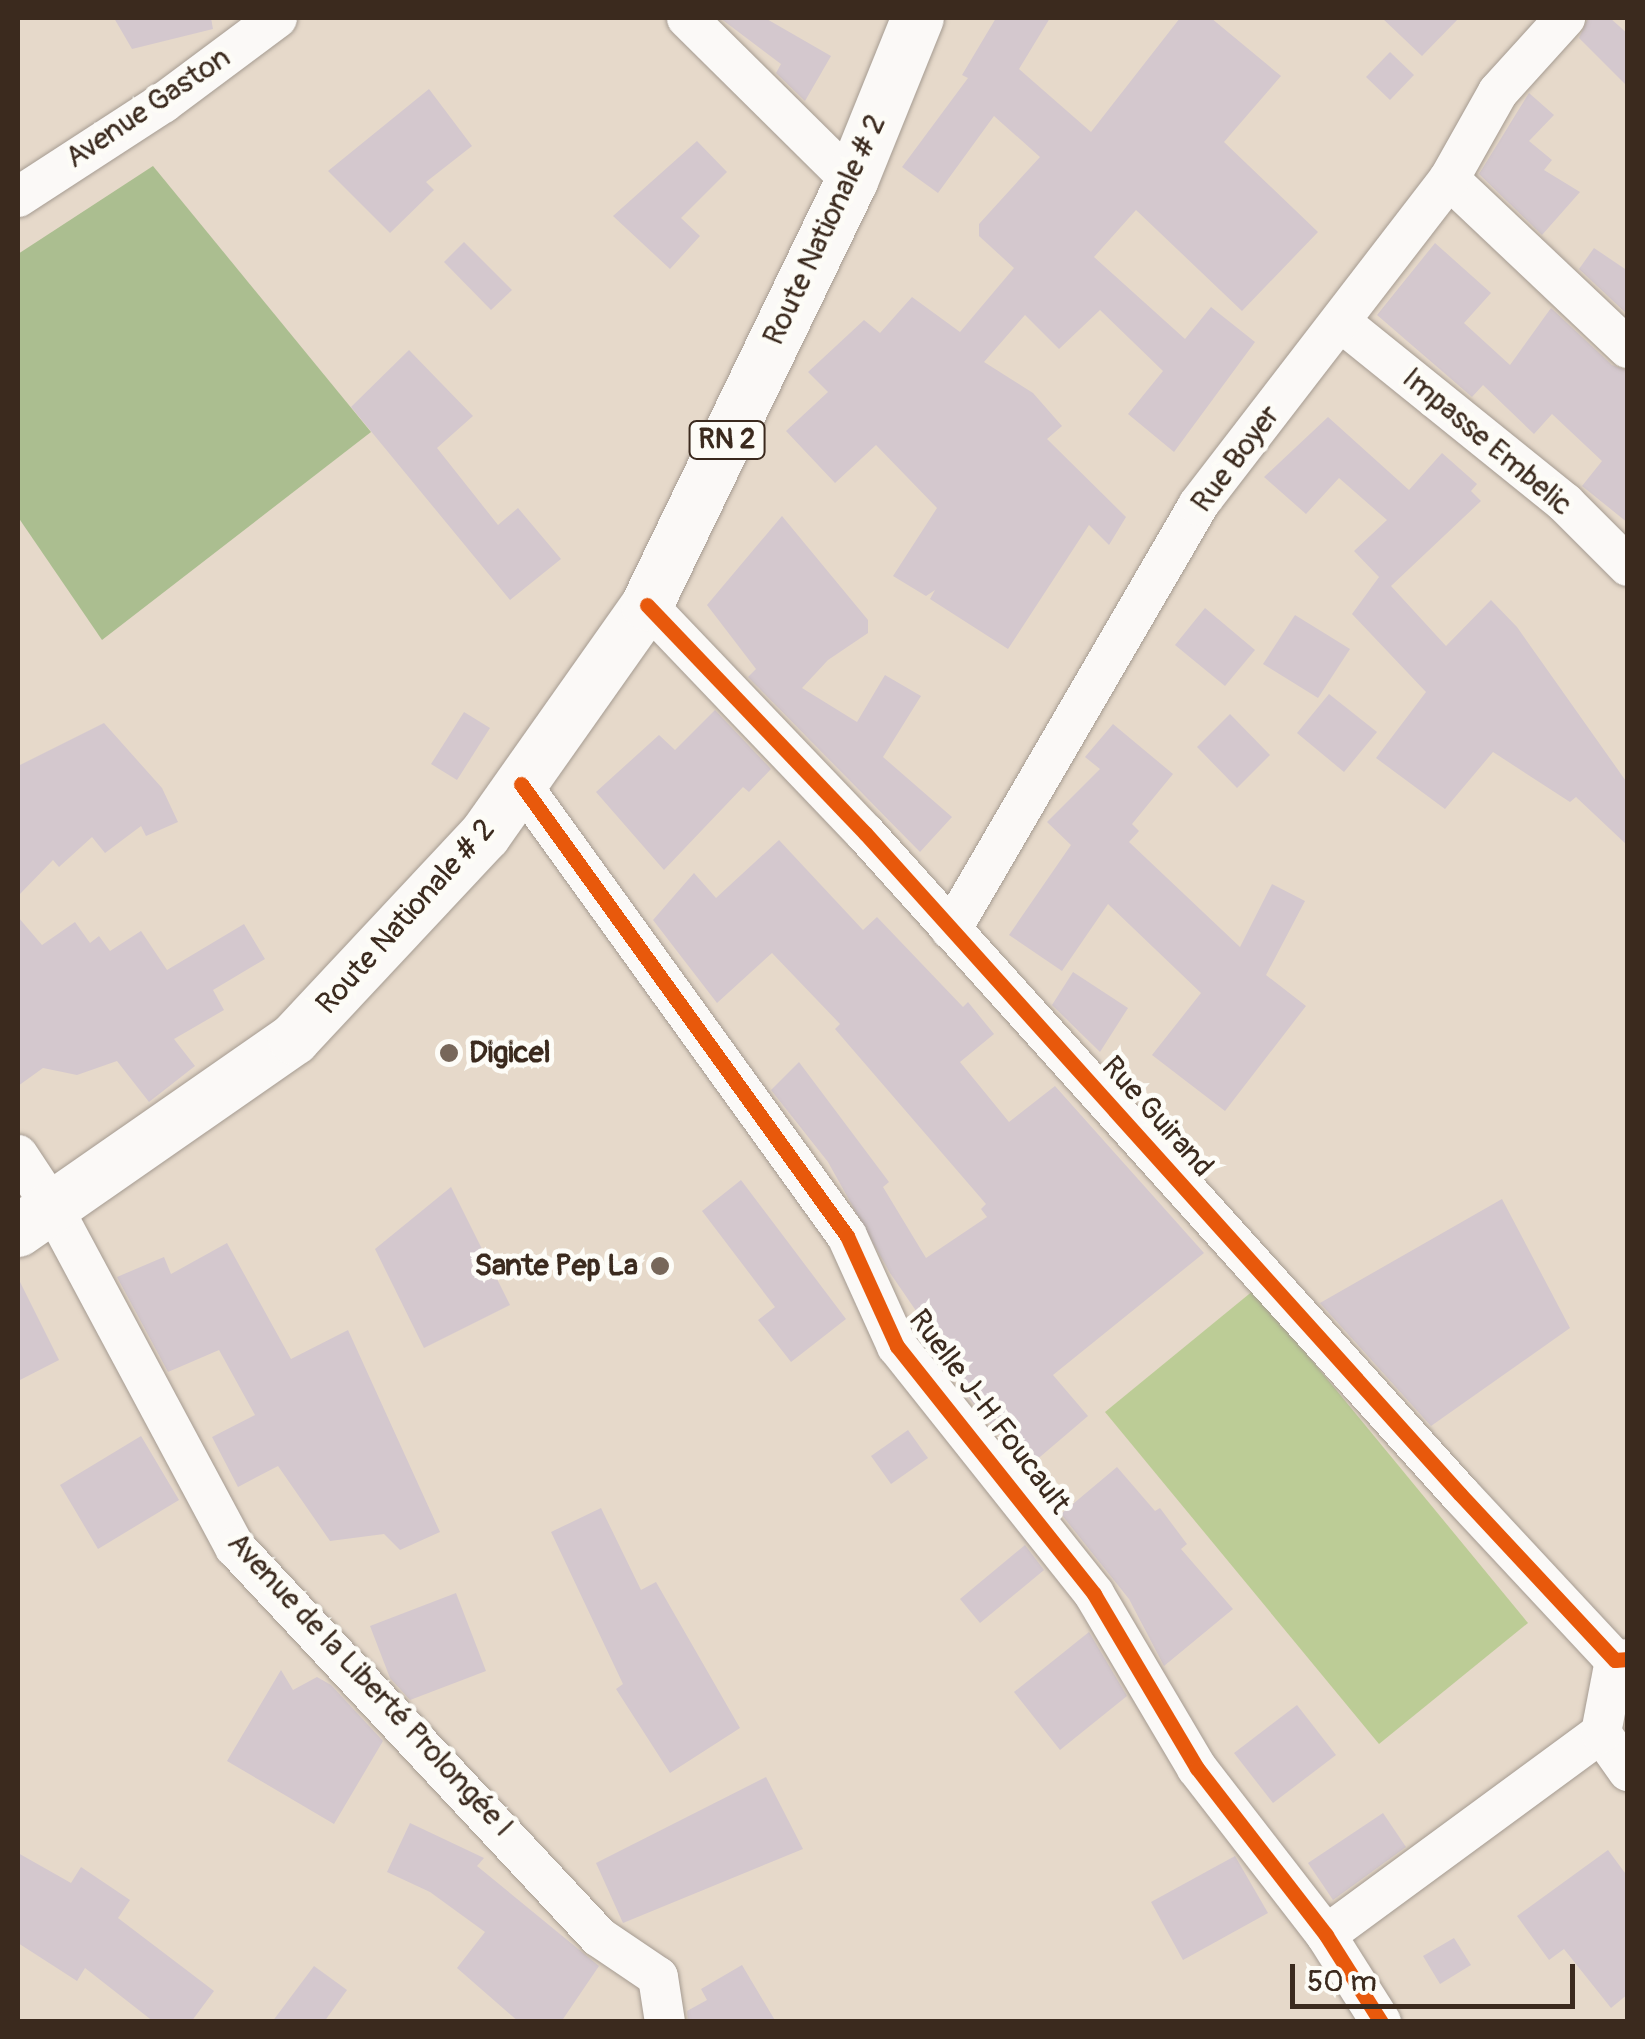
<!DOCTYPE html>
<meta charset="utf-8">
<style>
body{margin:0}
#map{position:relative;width:1645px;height:2039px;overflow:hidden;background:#e6d9ca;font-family:Pangolin,sans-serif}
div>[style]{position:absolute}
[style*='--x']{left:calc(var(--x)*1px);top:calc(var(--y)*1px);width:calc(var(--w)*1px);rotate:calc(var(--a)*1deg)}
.green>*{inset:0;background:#bccc96}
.forest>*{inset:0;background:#abbe90}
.building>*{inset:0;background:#d4c8ce}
.roads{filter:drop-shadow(0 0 2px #a59b91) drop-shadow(0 0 2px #a59b91)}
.minor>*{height:40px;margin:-20px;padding:0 20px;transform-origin:20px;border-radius:20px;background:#fbf9f7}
.major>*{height:52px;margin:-26px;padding:0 26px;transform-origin:26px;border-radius:26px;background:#fbf9f7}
.cycleway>*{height:15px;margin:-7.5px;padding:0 7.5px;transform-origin:7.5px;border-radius:7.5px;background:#e8590c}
.dots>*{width:28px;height:28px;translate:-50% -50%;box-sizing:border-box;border:5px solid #fdfcf7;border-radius:50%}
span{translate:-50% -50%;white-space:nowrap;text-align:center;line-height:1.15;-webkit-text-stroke:10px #fdfcf7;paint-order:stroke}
.shield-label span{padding:2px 8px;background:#fdfcf7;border:2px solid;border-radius:8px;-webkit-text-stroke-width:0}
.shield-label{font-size:28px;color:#3b2a1e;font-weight:700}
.street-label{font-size:30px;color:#3b2a1e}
.poi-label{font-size:30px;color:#3b2a1e;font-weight:700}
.left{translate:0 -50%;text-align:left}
.right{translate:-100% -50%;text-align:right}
.frame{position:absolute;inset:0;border:20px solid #3b2a1e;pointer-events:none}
.scale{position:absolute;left:1290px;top:1964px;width:285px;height:45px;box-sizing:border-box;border:5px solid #3b2a1e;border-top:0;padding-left:12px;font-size:30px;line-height:35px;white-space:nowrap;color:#3b2a1e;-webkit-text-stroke:8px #fdfcf7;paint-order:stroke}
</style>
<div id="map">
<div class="green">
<i style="clip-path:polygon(1254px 1290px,1528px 1623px,1379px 1744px,1105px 1412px)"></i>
</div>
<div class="forest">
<i style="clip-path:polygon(153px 166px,371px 432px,102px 640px,18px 517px,18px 254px)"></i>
</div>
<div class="building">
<i style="clip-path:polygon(114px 18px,211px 18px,213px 29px,132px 49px)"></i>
<i style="clip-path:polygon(720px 18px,765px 18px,831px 56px,805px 101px,776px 73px,781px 64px)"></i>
<i style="clip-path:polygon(996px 18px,1050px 18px,1019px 69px,1091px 132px,1180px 18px,1211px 18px,1281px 76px,1224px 142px,1318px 232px,1242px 311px,1136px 210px,1094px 257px,1185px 339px,1211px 307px,1255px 342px,1174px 452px,1128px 414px,1163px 371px,1100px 310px,1059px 349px,1025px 315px,984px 362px,1033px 393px,1062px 426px,1047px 439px,1126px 517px,1109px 545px,1089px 525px,1008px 649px,930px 599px,935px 590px,926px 596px,893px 576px,937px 508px,876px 445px,835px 483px,786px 431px,828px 392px,808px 372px,864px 320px,880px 333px,912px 297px,960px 332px,1014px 268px,979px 236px,979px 224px,1040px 157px,994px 116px,938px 193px,902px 167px,968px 78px,962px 75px)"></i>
<i style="clip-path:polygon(1382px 18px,1459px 18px,1422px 56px)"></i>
<i style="clip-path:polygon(1588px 18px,1610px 18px,1628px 34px,1628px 87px,1579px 38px)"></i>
<i style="clip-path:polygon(1390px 52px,1414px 75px,1390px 100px,1366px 77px)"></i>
<i style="clip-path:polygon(429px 89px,472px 146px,426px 182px,434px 190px,390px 233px,328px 171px)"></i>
<i style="clip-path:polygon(1529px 93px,1554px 115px,1529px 141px,1552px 160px,1544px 170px,1580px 192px,1542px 235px,1479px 174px)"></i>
<i style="clip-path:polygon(697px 141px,727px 172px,681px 218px,700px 236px,670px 269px,613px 216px)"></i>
<i style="clip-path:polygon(464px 242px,512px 290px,491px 310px,444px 262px)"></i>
<i style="clip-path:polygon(1435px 243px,1491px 293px,1464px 323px,1510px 365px,1551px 308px,1612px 365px,1628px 371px,1628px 523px,1582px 486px,1602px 461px,1552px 414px,1534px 434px,1483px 385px,1472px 397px,1377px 315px)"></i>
<i style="clip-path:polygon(1594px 248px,1628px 271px,1628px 315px,1579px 269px)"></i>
<i style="clip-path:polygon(409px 350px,473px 416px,437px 448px,498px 525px,518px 508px,561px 559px,510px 600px,351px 407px)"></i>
<i style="clip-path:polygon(1328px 417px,1409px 490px,1442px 453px,1477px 484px,1471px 491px,1481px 501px,1391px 586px,1446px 646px,1491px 600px,1517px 627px,1628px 784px,1628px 846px,1576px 797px,1570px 802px,1493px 752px,1445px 809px,1376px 758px,1426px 692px,1352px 614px,1379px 577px,1354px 551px,1387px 520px,1339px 478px,1306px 514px,1264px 477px)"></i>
<i style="clip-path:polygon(782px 516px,868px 620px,868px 633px,828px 660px,802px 688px,857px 722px,885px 675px,921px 696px,883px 757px,952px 817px,920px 852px,748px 677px,756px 669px,707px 605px)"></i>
<i style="clip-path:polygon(1205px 608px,1255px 650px,1225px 686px,1175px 645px)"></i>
<i style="clip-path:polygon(1295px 615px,1350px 649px,1318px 698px,1263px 664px)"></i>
<i style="clip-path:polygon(1329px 694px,1377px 732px,1344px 772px,1297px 733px)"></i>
<i style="clip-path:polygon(715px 710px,771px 769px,749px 792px,743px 787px,664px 870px,596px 792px,659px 735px,675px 750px)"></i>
<i style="clip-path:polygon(464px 712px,490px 728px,457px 780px,431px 764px)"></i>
<i style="clip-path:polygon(1230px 714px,1270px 755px,1237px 788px,1197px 747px)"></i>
<i style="clip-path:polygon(104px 723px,162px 788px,178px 822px,146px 836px,141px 826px,105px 853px,92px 837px,59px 867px,53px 860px,18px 896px,18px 766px)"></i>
<i style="clip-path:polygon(1113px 724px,1173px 774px,1132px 824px,1139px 831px,1129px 842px,1240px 947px,1272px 884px,1305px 901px,1266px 975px,1306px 1006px,1225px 1111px,1152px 1055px,1201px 993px,1108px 904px,1062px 971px,1009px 935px,1071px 845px,1047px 822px,1100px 769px,1085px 757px)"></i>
<i style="clip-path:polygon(779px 840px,863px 930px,877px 917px,963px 1007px,968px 1002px,994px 1034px,960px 1062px,1009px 1122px,1055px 1086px,1204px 1253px,1053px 1375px,1088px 1416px,1027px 1468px,963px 1391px,965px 1382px,890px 1273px,828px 1162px,771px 1090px,799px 1062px,889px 1182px,883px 1187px,926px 1258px,987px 1217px,981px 1209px,986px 1204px,835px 1029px,840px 1024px,772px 953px,717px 1003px,653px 920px,694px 873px,716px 898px)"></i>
<i style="clip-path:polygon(18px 917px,42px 945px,75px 922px,90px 943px,99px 936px,110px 951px,141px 931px,167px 970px,244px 924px,265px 959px,213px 990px,224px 1010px,174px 1039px,195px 1066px,149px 1102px,117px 1061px,77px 1075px,43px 1068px,18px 1086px)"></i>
<i style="clip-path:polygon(1073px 972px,1128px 1008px,1100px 1052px,1052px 1005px)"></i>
<i style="clip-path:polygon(741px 1180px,846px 1319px,791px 1362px,758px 1320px,775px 1307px,702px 1211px)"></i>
<i style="clip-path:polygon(451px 1187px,510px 1305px,424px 1348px,375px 1249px)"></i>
<i style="clip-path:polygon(1502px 1199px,1570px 1328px,1431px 1426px,1320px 1303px)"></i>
<i style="clip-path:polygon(227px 1243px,291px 1359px,348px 1330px,440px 1532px,400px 1550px,384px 1534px,330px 1541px,278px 1466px,238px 1487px,212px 1437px,255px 1415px,219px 1350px,168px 1372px,117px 1277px,164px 1257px,171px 1274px)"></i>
<i style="clip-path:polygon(18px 1278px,59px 1360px,18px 1381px)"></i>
<i style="clip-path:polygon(908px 1430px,928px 1458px,891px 1484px,871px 1456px)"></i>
<i style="clip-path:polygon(141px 1436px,179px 1500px,98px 1549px,60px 1485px)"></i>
<i style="clip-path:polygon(1117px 1467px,1155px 1511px,1160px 1508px,1187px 1544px,1181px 1549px,1233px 1609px,1164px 1666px,1129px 1599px,1061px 1514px)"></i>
<i style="clip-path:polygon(601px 1508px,641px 1590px,656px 1582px,740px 1728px,670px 1773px,616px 1689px,623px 1684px,551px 1532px)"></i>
<i style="clip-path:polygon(1025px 1545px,1044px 1570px,980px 1623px,960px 1599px)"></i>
<i style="clip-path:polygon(456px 1593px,486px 1671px,410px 1700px,390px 1678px,370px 1626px)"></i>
<i style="clip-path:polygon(1089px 1632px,1127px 1696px,1060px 1750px,1014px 1692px)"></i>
<i style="clip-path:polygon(281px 1670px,293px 1690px,317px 1677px,331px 1685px,383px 1741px,334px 1824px,227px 1761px)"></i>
<i style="clip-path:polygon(1297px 1705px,1336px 1755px,1273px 1803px,1234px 1753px)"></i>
<i style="clip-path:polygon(766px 1777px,803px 1849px,623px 1923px,596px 1863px)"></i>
<i style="clip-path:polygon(1383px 1813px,1406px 1847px,1333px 1900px,1308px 1863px)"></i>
<i style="clip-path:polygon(410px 1823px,484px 1858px,477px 1866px,599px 1966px,561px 2022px,519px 2022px,457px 1968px,485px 1932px,430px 1892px,387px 1872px)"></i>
<i style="clip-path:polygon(1608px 1850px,1628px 1877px,1628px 1994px,1611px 2008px,1564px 1949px,1549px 1960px,1517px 1916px)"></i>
<i style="clip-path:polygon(18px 1853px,71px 1883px,81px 1867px,130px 1900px,118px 1918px,214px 1991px,191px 2022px,154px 2022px,85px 1968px,77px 1981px,18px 1943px)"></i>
<i style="clip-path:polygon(1235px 1856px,1268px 1913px,1183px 1960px,1151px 1902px)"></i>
<i style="clip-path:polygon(1454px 1938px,1471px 1965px,1440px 1984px,1423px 1956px)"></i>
<i style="clip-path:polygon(742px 1965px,776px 2022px,688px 2022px,687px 2011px,707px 2000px,701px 1989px)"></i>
<i style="clip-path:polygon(314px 1966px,347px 1990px,324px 2022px,272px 2022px)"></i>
</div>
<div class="roads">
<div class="minor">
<i style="--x:687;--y:18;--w:232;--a:44.7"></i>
<i style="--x:1449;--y:179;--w:246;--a:43.4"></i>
<i style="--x:18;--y:197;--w:173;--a:-33"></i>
<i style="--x:163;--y:103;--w:142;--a:-36.7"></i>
<i style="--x:1342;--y:323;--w:287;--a:38.9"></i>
<i style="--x:1565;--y:503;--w:89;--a:45"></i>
<i style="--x:647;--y:605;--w:315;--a:46.3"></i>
<i style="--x:865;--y:833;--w:889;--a:48.01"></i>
<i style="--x:1460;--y:1494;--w:227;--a:47"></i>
<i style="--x:1615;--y:1660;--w:13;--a:-4"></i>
<i style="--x:521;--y:784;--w:557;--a:54.2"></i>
<i style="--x:847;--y:1236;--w:121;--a:65.6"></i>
<i style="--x:897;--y:1346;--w:317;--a:51.5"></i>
<i style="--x:1094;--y:1594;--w:202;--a:59.4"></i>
<i style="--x:1197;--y:1768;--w:211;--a:52.3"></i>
<i style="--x:1326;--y:1935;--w:103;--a:57.7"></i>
<i style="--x:951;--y:930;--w:492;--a:-59.8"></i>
<i style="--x:1198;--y:505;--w:411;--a:-52.4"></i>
<i style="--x:1449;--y:179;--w:100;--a:-60.6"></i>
<i style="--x:1498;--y:92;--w:100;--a:-47.8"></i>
<i style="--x:18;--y:1155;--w:64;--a:56.6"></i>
<i style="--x:53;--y:1208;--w:385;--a:61.8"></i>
<i style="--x:235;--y:1547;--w:533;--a:46.97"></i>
<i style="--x:599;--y:1937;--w:71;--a:34.1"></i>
<i style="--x:658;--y:1977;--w:46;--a:81.2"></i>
<i style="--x:1601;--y:1733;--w:47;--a:54.6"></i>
<i style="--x:1326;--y:1935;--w:341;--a:-36.3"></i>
<i style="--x:1601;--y:1733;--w:74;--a:-79.1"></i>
</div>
<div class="major">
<i style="--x:18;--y:1231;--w:336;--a:-34.8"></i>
<i style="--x:294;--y:1039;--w:279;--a:-46.9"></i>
<i style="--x:485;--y:835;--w:281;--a:-54.8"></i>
<i style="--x:647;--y:605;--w:471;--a:-64.2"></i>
<i style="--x:852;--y:181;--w:176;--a:-68"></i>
</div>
</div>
<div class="cycleway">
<i style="--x:647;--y:605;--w:315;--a:46.3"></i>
<i style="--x:865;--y:833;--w:889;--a:48.01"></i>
<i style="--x:1460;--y:1494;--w:227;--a:47"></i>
<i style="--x:1615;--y:1660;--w:13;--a:-4"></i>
<i style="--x:521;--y:784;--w:557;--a:54.2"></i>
<i style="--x:847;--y:1236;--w:121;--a:65.6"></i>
<i style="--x:897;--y:1346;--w:317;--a:51.5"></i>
<i style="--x:1094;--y:1594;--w:202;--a:59.4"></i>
<i style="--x:1197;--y:1768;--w:211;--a:52.3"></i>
<i style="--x:1326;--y:1935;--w:103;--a:57.7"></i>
</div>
<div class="dots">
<i style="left:449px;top:1053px;background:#77675a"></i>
<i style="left:660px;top:1266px;background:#77675a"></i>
</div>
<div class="shield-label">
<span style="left:727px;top:440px">RN 2</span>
</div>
<div class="street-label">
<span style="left:148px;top:108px;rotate:-34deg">Avenue Gaston</span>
<span style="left:825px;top:230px;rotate:-65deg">Route Nationale # 2</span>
<span style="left:1487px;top:442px;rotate:40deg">Impasse Embelic</span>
<span style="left:1236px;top:459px;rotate:-53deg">Rue Boyer</span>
<span style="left:406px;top:917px;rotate:-48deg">Route Nationale # 2</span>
<span style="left:1157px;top:1117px;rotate:48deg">Rue Guirand</span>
<span style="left:989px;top:1412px;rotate:53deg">Ruelle J-H Foucault</span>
<span style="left:370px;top:1685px;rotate:47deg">Avenue de la Liberté Prolongée I</span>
</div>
<div class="poi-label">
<span class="left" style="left:469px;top:1053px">Digicel</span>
<span class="right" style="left:638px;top:1266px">Sante Pep La</span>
</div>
<div class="frame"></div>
<div class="scale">50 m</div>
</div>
